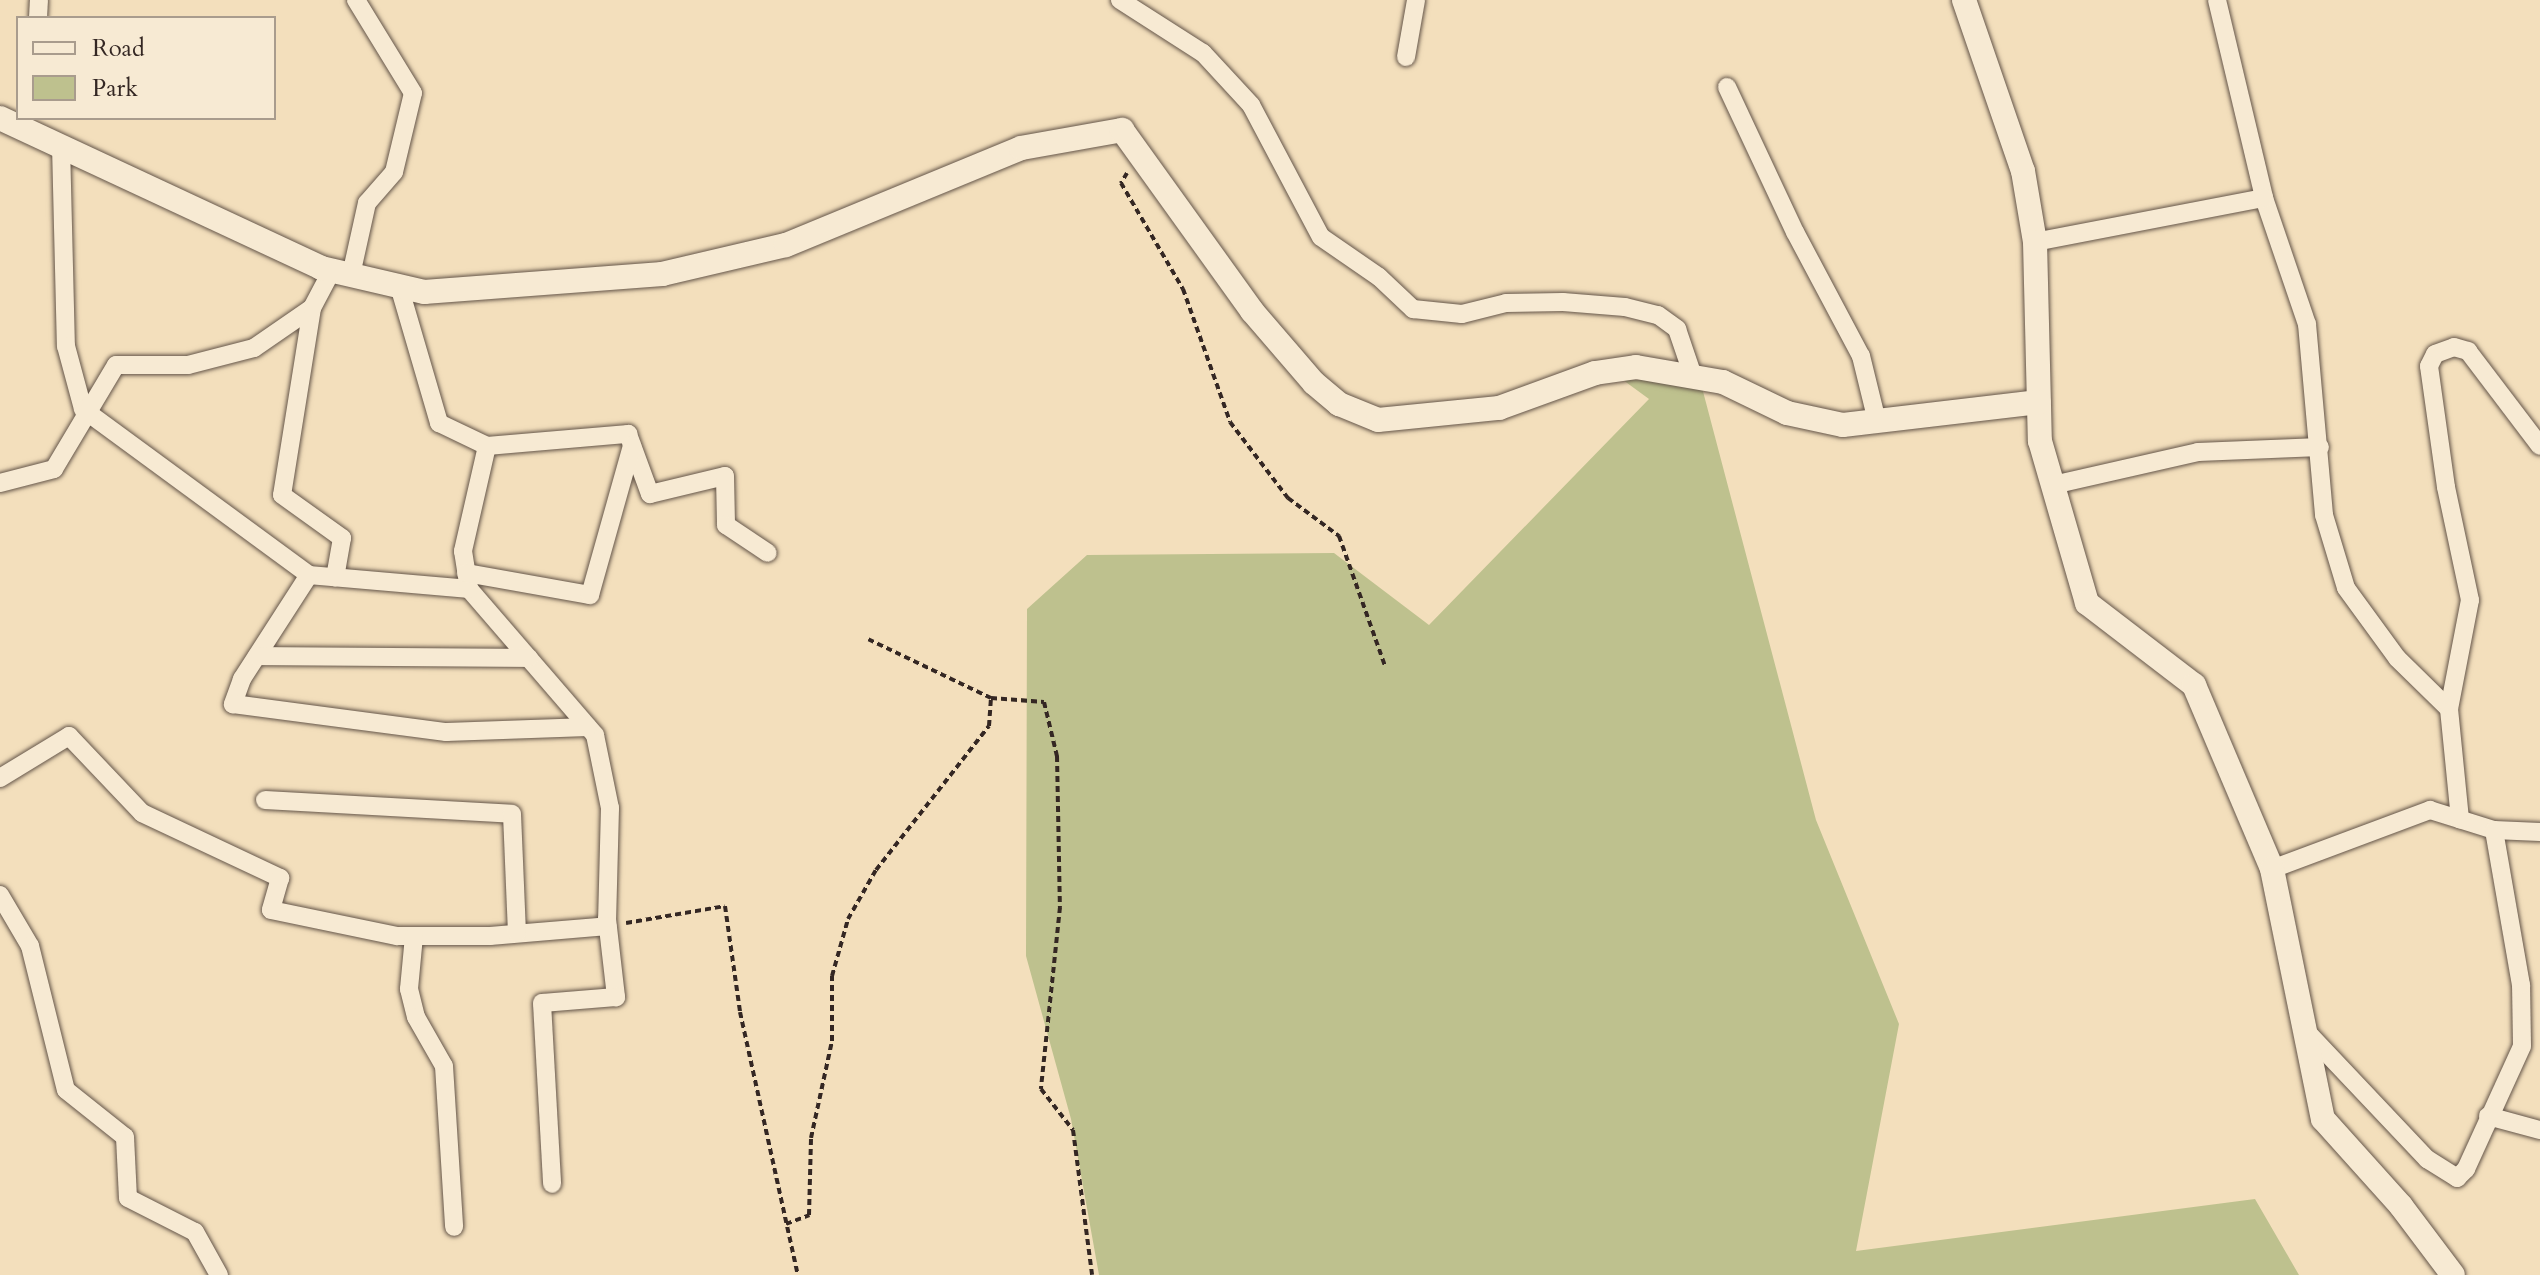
<!DOCTYPE html>
<style>
body{margin:0}
#map{position:relative;width:2540px;height:1275px;overflow:hidden;background:#f3dfbc;font-family:Cardo,serif}
div>[style]{position:absolute}
[style*='--x']{left:calc(var(--x)*1px);top:calc(var(--y)*1px);width:calc(var(--w)*1px);rotate:calc(var(--a)*1deg)}
.green>*{inset:0;background:#bec18e}
.path>*{height:4px;margin-top:-2px;transform-origin:0;background:repeating-linear-gradient(90deg,#342723 0 6px,transparent 0 10px)}
.roads{filter:drop-shadow(0 0 2px #645549) drop-shadow(0 0 2px #645549)}
.minor>*{height:18px;margin:-9px;padding:0 9px;transform-origin:9px;border-radius:9px;background:#f7ead3}
.tertiary>*{height:24px;margin:-12px;padding:0 12px;transform-origin:12px;border-radius:12px;background:#f7ead3}
span{translate:-50% -50%;white-space:nowrap;text-align:center;line-height:1.15;-webkit-text-stroke:8px #f7ead3;paint-order:stroke}
.legend{position:absolute;left:16px;top:16px;width:260px;height:104px;box-sizing:border-box;background:#f7ead3;border:2px solid #a99c8d;margin:0;padding:10px 14px;list-style:none;font-size:24px;color:#342723}
.legend li{display:flex;align-items:center;gap:16px;height:40px}
.legend b{width:40px;border:2px solid #a99c8d}
</style>
<div id="map">
<div class="green">
<i style="clip-path:polygon(1623px 380px,1700px 380px,1816px 820px,1899px 1024px,1856px 1251px,2255px 1199px,2299px 1275px,1099px 1275px,1071px 1119px,1026px 956px,1027px 609px,1087px 555px,1334px 553px,1429px 625px,1649px 399px)"></i>
</div>
<div class="path">
<i style="--x:1127;--y:173;--w:12;--a:121"></i>
<i style="--x:1121;--y:183;--w:123;--a:59.7"></i>
<i style="--x:1183;--y:289;--w:141;--a:70.5"></i>
<i style="--x:1230;--y:422;--w:96;--a:52.7"></i>
<i style="--x:1288;--y:498;--w:64;--a:36.7"></i>
<i style="--x:1339;--y:536;--w:138;--a:70.5"></i>
<i style="--x:991;--y:698;--w:53;--a:4.3"></i>
<i style="--x:1044;--y:702;--w:56;--a:76.5"></i>
<i style="--x:1057;--y:756;--w:151;--a:88.9"></i>
<i style="--x:1060;--y:907;--w:183;--a:96"></i>
<i style="--x:1041;--y:1089;--w:52;--a:52"></i>
<i style="--x:1073;--y:1130;--w:146;--a:82.5"></i>
<i style="--x:626;--y:923;--w:100;--a:-9.7"></i>
<i style="--x:725;--y:906;--w:107;--a:81.9"></i>
<i style="--x:740;--y:1012;--w:269;--a:77.6"></i>
<i style="--x:786;--y:1224;--w:25;--a:-21"></i>
<i style="--x:809;--y:1215;--w:77;--a:-88.5"></i>
<i style="--x:811;--y:1138;--w:99;--a:-77.8"></i>
<i style="--x:832;--y:1041;--w:65;--a:-90"></i>
<i style="--x:832;--y:976;--w:59;--a:-74.3"></i>
<i style="--x:848;--y:919;--w:56;--a:-60.3"></i>
<i style="--x:876;--y:870;--w:183;--a:-51.9"></i>
<i style="--x:989;--y:726;--w:28;--a:-86"></i>
<i style="--x:991;--y:698;--w:136;--a:-154.4"></i>
</div>
<div class="roads">
<div class="minor">
<i style="--x:1120;--y:0;--w:98;--a:32.6"></i>
<i style="--x:1203;--y:53;--w:71;--a:47.3"></i>
<i style="--x:1251;--y:105;--w:149;--a:62.1"></i>
<i style="--x:1321;--y:237;--w:70;--a:34.6"></i>
<i style="--x:1379;--y:277;--w:47;--a:43.3"></i>
<i style="--x:1413;--y:309;--w:49;--a:5.8"></i>
<i style="--x:1462;--y:314;--w:45;--a:-14"></i>
<i style="--x:1506;--y:303;--w:57;--a:-1"></i>
<i style="--x:1563;--y:302;--w:62;--a:4.6"></i>
<i style="--x:1625;--y:307;--w:34;--a:14"></i>
<i style="--x:1658;--y:315;--w:24;--a:36"></i>
<i style="--x:1677;--y:329;--w:50;--a:71.2"></i>
<i style="--x:2217;--y:0;--w:204;--a:76.6"></i>
<i style="--x:2264;--y:198;--w:133;--a:71.2"></i>
<i style="--x:2307;--y:324;--w:192;--a:84.9"></i>
<i style="--x:2324;--y:515;--w:76;--a:73.2"></i>
<i style="--x:2346;--y:588;--w:87;--a:53.9"></i>
<i style="--x:2397;--y:658;--w:73;--a:44.4"></i>
<i style="--x:2449;--y:709;--w:111;--a:84.3"></i>
<i style="--x:38;--y:18;--w:18;--a:-87"></i>
<i style="--x:1406;--y:57;--w:58;--a:-80"></i>
<i style="--x:1727;--y:87;--w:160;--a:64.9"></i>
<i style="--x:1795;--y:232;--w:140;--a:62"></i>
<i style="--x:1861;--y:356;--w:67;--a:76.2"></i>
<i style="--x:61;--y:145;--w:201;--a:88.6"></i>
<i style="--x:66;--y:346;--w:65;--a:74.9"></i>
<i style="--x:83;--y:409;--w:280;--a:36.3"></i>
<i style="--x:309;--y:575;--w:161;--a:5"></i>
<i style="--x:469;--y:589;--w:193;--a:49.2"></i>
<i style="--x:595;--y:735;--w:75;--a:78.4"></i>
<i style="--x:610;--y:808;--w:111;--a:91.5"></i>
<i style="--x:607;--y:919;--w:79;--a:83.4"></i>
<i style="--x:616;--y:997;--w:74;--a:175.4"></i>
<i style="--x:542;--y:1003;--w:181;--a:86.8"></i>
<i style="--x:2035;--y:242;--w:233;--a:-10.9"></i>
<i style="--x:351;--y:275;--w:74;--a:-77.5"></i>
<i style="--x:367;--y:203;--w:41;--a:-48.9"></i>
<i style="--x:394;--y:172;--w:81;--a:-76.5"></i>
<i style="--x:413;--y:93;--w:109;--a:-121.5"></i>
<i style="--x:399;--y:286;--w:143;--a:73.7"></i>
<i style="--x:439;--y:423;--w:53;--a:25.6"></i>
<i style="--x:487;--y:446;--w:108;--a:102.9"></i>
<i style="--x:463;--y:551;--w:38;--a:81"></i>
<i style="--x:312;--y:308;--w:189;--a:99.1"></i>
<i style="--x:282;--y:495;--w:74;--a:35.6"></i>
<i style="--x:342;--y:538;--w:40;--a:100"></i>
<i style="--x:487;--y:446;--w:142;--a:-4.9"></i>
<i style="--x:628;--y:434;--w:64;--a:69.9"></i>
<i style="--x:650;--y:494;--w:77;--a:-13.5"></i>
<i style="--x:725;--y:476;--w:49;--a:88.8"></i>
<i style="--x:726;--y:525;--w:50;--a:33.7"></i>
<i style="--x:0;--y:483;--w:56;--a:-14.5"></i>
<i style="--x:54;--y:469;--w:121;--a:-59.2"></i>
<i style="--x:116;--y:365;--w:72;--a:0"></i>
<i style="--x:188;--y:365;--w:68;--a:-14.4"></i>
<i style="--x:254;--y:348;--w:70;--a:-34.6"></i>
<i style="--x:312;--y:308;--w:43;--a:-62.2"></i>
<i style="--x:2053;--y:485;--w:149;--a:-12.8"></i>
<i style="--x:2198;--y:452;--w:122;--a:-2.3"></i>
<i style="--x:466;--y:573;--w:126;--a:10.1"></i>
<i style="--x:590;--y:595;--w:155;--a:-74.3"></i>
<i style="--x:309;--y:575;--w:124;--a:122.8"></i>
<i style="--x:242;--y:679;--w:27;--a:110"></i>
<i style="--x:233;--y:704;--w:215;--a:7.5"></i>
<i style="--x:446;--y:732;--w:142;--a:-2"></i>
<i style="--x:257;--y:656;--w:272;--a:0.4"></i>
<i style="--x:2449;--y:709;--w:111;--a:-79.1"></i>
<i style="--x:2470;--y:600;--w:116;--a:-102"></i>
<i style="--x:2446;--y:487;--w:122;--a:-98"></i>
<i style="--x:2429;--y:366;--w:13;--a:-63"></i>
<i style="--x:2435;--y:354;--w:20;--a:-20"></i>
<i style="--x:2454;--y:347;--w:15;--a:16"></i>
<i style="--x:2468;--y:351;--w:119;--a:52.8"></i>
<i style="--x:0;--y:778;--w:81;--a:-31.3"></i>
<i style="--x:69;--y:736;--w:106;--a:46.5"></i>
<i style="--x:142;--y:813;--w:153;--a:25.2"></i>
<i style="--x:280;--y:878;--w:33;--a:106"></i>
<i style="--x:271;--y:910;--w:129;--a:11.7"></i>
<i style="--x:397;--y:936;--w:93;--a:0"></i>
<i style="--x:490;--y:936;--w:118;--a:-4.8"></i>
<i style="--x:265;--y:800;--w:247;--a:3.2"></i>
<i style="--x:512;--y:814;--w:119;--a:87.6"></i>
<i style="--x:2272;--y:869;--w:169;--a:-20.5"></i>
<i style="--x:2430;--y:810;--w:67;--a:17.4"></i>
<i style="--x:2494;--y:830;--w:46;--a:2.5"></i>
<i style="--x:0;--y:895;--w:59;--a:59.5"></i>
<i style="--x:30;--y:946;--w:148;--a:76"></i>
<i style="--x:66;--y:1090;--w:75;--a:38.5"></i>
<i style="--x:125;--y:1137;--w:61;--a:87.2"></i>
<i style="--x:128;--y:1198;--w:75;--a:26.9"></i>
<i style="--x:195;--y:1232;--w:49;--a:60.8"></i>
<i style="--x:414;--y:936;--w:53;--a:95.4"></i>
<i style="--x:409;--y:989;--w:29;--a:76"></i>
<i style="--x:416;--y:1017;--w:56;--a:60.3"></i>
<i style="--x:444;--y:1066;--w:161;--a:86.4"></i>
<i style="--x:2305;--y:1030;--w:178;--a:46.6"></i>
<i style="--x:2427;--y:1159;--w:36;--a:32"></i>
<i style="--x:2457;--y:1178;--w:13;--a:-45"></i>
<i style="--x:2466;--y:1169;--w:135;--a:-65.5"></i>
<i style="--x:2522;--y:1046;--w:61;--a:-90.9"></i>
<i style="--x:2521;--y:985;--w:157;--a:-99.9"></i>
<i style="--x:2488;--y:1116;--w:54;--a:15.1"></i>
</div>
<div class="tertiary">
<i style="--x:1964;--y:0;--w:181;--a:71"></i>
<i style="--x:2023;--y:171;--w:72;--a:80.4"></i>
<i style="--x:2035;--y:242;--w:199;--a:88.6"></i>
<i style="--x:2040;--y:441;--w:169;--a:73.8"></i>
<i style="--x:2087;--y:603;--w:135;--a:37.5"></i>
<i style="--x:2194;--y:685;--w:200;--a:67"></i>
<i style="--x:2272;--y:869;--w:255;--a:78.5"></i>
<i style="--x:2323;--y:1119;--w:117;--a:48.1"></i>
<i style="--x:2401;--y:1206;--w:86;--a:53"></i>
<i style="--x:0;--y:118;--w:354;--a:25"></i>
<i style="--x:321;--y:268;--w:106;--a:13.1"></i>
<i style="--x:424;--y:292;--w:239;--a:-4.3"></i>
<i style="--x:662;--y:274;--w:127;--a:-13.2"></i>
<i style="--x:786;--y:245;--w:254;--a:-22.4"></i>
<i style="--x:1021;--y:148;--w:103;--a:-10.1"></i>
<i style="--x:1122;--y:130;--w:223;--a:54.3"></i>
<i style="--x:1252;--y:311;--w:95;--a:49.3"></i>
<i style="--x:1314;--y:383;--w:33;--a:40"></i>
<i style="--x:1339;--y:404;--w:42;--a:22.3"></i>
<i style="--x:1378;--y:420;--w:122;--a:-5.7"></i>
<i style="--x:1499;--y:408;--w:102;--a:-20"></i>
<i style="--x:1595;--y:373;--w:41;--a:-8.3"></i>
<i style="--x:1636;--y:367;--w:88;--a:9.8"></i>
<i style="--x:1723;--y:382;--w:71;--a:25.8"></i>
<i style="--x:1787;--y:413;--w:57;--a:12.1"></i>
<i style="--x:1843;--y:425;--w:197;--a:-6.7"></i>
</div>
</div>
<ul class="legend">
<li><b style="height:10px;background:#f7ead3"></b>Road</li>
<li><b style="height:22px;background:#bec18e"></b>Park</li>
</ul>
</div>
